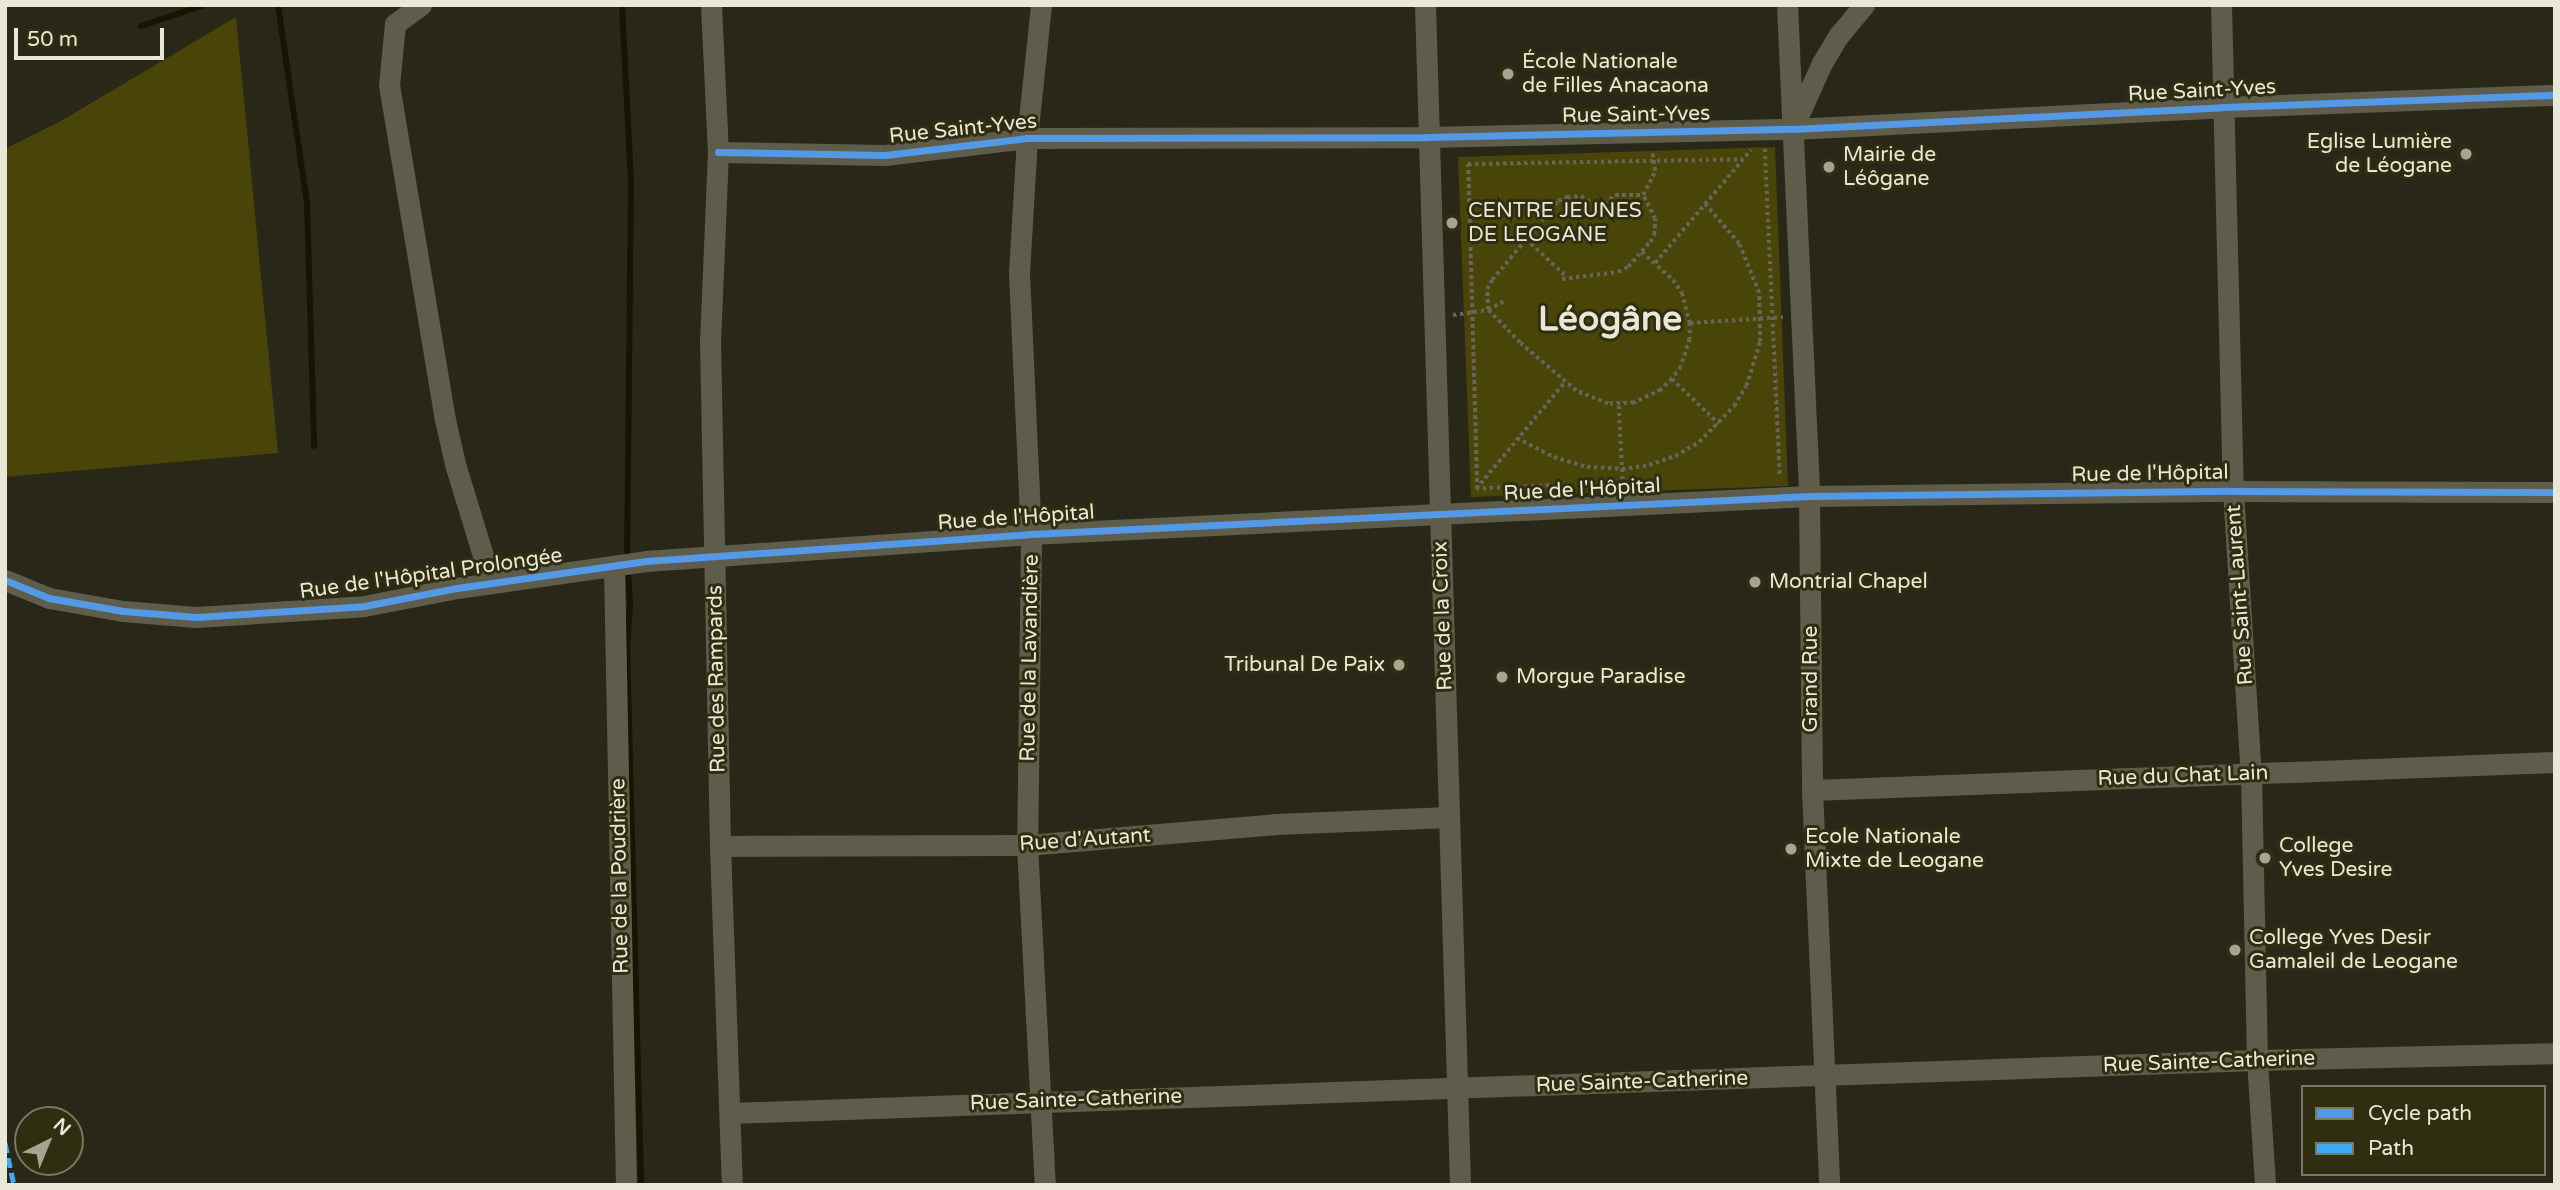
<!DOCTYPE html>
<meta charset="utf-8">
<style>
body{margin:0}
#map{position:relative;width:2560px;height:1190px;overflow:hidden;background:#292818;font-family:"Varela Round",sans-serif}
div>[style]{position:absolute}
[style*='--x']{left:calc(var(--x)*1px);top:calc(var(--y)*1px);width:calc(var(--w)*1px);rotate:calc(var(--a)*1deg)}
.green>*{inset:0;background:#494508}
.stream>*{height:6px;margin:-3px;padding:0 3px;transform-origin:3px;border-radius:3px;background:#171502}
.path>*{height:3.5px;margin-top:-1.75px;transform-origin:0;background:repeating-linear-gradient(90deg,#666557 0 3.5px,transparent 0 7px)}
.minor>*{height:21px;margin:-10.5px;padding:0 10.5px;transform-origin:10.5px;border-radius:10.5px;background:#5e5d4b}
.quiet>*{height:5px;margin-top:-2.5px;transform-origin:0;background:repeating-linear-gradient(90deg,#3fa9f5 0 10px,transparent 0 15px)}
.cycleway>*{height:7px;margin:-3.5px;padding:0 3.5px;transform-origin:3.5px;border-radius:3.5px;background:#5399e6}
.dots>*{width:19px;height:19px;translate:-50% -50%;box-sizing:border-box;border:4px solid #302e11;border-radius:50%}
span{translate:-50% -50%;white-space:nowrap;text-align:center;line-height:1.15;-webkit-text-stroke:6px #302e11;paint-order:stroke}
.poi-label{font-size:21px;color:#e9e8d7}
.left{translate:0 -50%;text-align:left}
.right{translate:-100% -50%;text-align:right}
.street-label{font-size:21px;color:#e9e8d7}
.town-label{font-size:35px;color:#e9e8d7;font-weight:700}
.frame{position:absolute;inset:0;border:7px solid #e9e8d7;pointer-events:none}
.legend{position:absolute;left:2301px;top:1085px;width:245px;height:91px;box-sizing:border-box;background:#302e11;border:2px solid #7a7860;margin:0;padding:9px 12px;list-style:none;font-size:21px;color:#e9e8d7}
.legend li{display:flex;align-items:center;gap:14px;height:35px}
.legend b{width:35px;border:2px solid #7a7860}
.north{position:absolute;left:14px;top:1106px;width:70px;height:70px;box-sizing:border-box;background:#302e11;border:2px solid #7a7860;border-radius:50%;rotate:43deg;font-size:19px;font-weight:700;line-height:28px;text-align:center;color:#e9e8d7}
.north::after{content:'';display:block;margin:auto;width:24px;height:32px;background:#a6a594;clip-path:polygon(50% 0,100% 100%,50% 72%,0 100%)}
.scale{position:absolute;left:14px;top:28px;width:150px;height:32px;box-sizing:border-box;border:4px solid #e9e8d7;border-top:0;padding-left:9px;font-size:21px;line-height:24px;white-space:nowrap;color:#e9e8d7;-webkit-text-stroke:5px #302e11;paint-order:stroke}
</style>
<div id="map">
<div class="green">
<i style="clip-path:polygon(236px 17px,278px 453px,5px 477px,5px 149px,61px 121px)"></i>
<i style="clip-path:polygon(1775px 147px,1788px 486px,1471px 497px,1458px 157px)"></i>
</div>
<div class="stream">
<i style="--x:278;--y:5;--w:200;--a:81.7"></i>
<i style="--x:307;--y:203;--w:243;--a:88.3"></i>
<i style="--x:622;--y:5;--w:177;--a:87.1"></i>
<i style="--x:631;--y:182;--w:361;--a:90.6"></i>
<i style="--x:627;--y:543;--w:63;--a:87.3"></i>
<i style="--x:630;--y:606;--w:39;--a:94"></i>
<i style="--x:627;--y:645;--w:540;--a:88.51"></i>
<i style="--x:141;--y:26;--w:66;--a:-18.4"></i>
</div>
<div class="path">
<i style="--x:1765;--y:149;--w:328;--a:87.4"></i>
<i style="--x:1526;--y:239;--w:56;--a:42.8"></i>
<i style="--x:1642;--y:252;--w:42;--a:42.1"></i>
<i style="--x:1673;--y:280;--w:16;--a:55"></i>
<i style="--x:1682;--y:293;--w:31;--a:75"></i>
<i style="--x:1690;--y:323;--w:16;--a:90"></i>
<i style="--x:1690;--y:339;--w:29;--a:108"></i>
<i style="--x:1681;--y:367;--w:15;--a:127"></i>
<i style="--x:1672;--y:379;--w:16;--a:135"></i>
<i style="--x:1661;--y:390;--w:30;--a:154"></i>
<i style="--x:1634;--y:403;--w:26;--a:178"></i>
<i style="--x:1608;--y:404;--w:35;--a:-158"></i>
<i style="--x:1576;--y:391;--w:74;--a:-139.4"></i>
<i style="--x:1520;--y:343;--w:46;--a:-134.1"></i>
<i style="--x:1488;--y:310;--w:21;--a:-93"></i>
<i style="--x:1487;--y:289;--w:10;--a:-61"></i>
<i style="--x:1492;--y:280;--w:103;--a:-50.1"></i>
<i style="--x:1558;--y:201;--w:10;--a:-24"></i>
<i style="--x:1567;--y:197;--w:14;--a:-4"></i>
<i style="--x:1581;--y:196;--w:20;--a:33"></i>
<i style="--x:1598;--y:207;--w:21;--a:-35"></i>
<i style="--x:1615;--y:195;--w:28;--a:0"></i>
<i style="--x:1655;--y:263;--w:148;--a:-49.7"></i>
<i style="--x:1562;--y:279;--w:56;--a:-7.1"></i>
<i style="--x:1618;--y:272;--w:11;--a:-27"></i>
<i style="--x:1628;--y:267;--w:33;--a:-49"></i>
<i style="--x:1650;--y:242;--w:8;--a:-60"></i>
<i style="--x:1654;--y:235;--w:16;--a:-86"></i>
<i style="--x:1655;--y:219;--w:27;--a:-117"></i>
<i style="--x:1643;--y:195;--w:27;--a:-63"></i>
<i style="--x:1655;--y:171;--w:20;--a:-99"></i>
<i style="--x:1453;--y:315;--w:35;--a:-8"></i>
<i style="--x:1488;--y:310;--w:18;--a:-29"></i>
<i style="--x:1690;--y:323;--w:93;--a:-3.7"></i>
<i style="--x:1672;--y:379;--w:65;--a:43.8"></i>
<i style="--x:1619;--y:406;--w:80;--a:87.1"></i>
<i style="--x:1517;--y:438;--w:42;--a:27.2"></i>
<i style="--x:1554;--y:457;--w:34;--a:17"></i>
<i style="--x:1587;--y:467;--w:35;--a:3"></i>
<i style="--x:1622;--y:469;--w:27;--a:-8"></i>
<i style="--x:1649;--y:465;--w:28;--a:-19"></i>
<i style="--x:1675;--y:456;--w:28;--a:-30"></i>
<i style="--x:1699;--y:442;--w:50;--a:-45.8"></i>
<i style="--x:1734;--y:406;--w:23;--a:-59"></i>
<i style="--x:1746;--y:386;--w:46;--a:-72.3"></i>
<i style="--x:1760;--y:342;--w:49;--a:-91.2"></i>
<i style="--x:1759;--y:293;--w:53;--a:-112.2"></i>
<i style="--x:1739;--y:244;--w:52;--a:-130.4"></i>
<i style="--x:1570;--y:485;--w:93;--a:177.5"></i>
<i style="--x:1477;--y:489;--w:325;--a:-91.6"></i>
<i style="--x:1468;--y:164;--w:275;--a:-1"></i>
<i style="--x:1476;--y:489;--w:138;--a:-50.3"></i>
</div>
<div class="minor">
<i style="--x:421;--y:5;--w:32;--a:144"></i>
<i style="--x:395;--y:24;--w:61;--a:95.6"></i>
<i style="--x:389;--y:85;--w:335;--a:80.5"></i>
<i style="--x:444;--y:415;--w:50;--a:77.3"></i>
<i style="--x:455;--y:464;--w:123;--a:73"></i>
<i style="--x:711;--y:5;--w:147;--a:87.3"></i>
<i style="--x:718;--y:152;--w:188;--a:92.4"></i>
<i style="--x:710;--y:340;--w:506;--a:88.87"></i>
<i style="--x:720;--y:846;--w:339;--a:88"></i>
<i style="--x:1041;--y:5;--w:134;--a:96"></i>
<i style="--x:1027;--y:138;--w:135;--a:93.4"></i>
<i style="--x:1019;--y:273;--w:261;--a:87.4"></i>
<i style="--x:1031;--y:534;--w:311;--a:90.7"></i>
<i style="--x:1027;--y:845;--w:340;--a:87"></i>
<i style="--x:1425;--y:5;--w:1181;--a:88.3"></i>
<i style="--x:1787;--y:5;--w:491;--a:87.4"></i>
<i style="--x:1809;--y:496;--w:294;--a:89.4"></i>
<i style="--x:1812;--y:790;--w:395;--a:87.5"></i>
<i style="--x:2221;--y:5;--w:486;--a:88.6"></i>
<i style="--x:2233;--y:491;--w:284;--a:86.4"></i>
<i style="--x:2251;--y:774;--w:286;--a:88.8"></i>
<i style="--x:2257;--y:1060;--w:125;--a:86.3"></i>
<i style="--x:1796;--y:121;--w:64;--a:-65.9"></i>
<i style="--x:1822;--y:63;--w:33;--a:-59"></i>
<i style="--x:1839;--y:35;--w:39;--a:-50"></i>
<i style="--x:718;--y:152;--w:167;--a:1"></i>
<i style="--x:885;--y:155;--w:143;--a:-6.8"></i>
<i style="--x:1027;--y:138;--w:400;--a:-0.1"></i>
<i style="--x:1427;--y:137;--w:366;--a:-1.3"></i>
<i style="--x:1793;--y:129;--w:431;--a:-2.9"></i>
<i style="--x:2223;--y:107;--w:332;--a:-2.1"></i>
<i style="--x:614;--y:567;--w:618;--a:88.89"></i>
<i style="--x:5;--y:580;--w:48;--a:22.2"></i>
<i style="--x:49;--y:598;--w:75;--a:10"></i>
<i style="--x:123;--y:611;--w:73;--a:4.7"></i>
<i style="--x:196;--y:617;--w:168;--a:-3.7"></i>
<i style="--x:364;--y:606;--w:95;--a:-11"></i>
<i style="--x:457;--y:588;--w:191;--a:-8.1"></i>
<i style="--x:646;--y:561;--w:386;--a:-4"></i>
<i style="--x:1031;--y:534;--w:779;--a:-2.8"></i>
<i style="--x:1809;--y:496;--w:424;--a:-0.7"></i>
<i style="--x:2233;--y:491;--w:322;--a:0.2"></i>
<i style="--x:1812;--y:790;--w:744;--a:-2.16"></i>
<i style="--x:720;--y:846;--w:307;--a:-0.2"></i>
<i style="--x:1027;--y:845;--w:249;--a:-4.8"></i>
<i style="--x:1275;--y:824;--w:174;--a:-2.3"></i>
<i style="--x:730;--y:1113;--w:1528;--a:-1.99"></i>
<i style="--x:2257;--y:1060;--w:298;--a:-1.3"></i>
</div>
<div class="quiet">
<i style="--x:5;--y:1143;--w:43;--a:77.9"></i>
</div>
<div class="cycleway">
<i style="--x:718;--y:152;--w:167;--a:1"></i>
<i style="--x:885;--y:155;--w:143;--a:-6.8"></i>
<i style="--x:1027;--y:138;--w:400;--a:-0.1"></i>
<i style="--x:1427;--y:137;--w:366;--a:-1.3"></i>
<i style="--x:1793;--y:129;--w:431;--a:-2.9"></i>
<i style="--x:2223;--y:107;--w:332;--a:-2.1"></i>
<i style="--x:5;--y:580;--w:48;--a:22.2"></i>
<i style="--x:49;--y:598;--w:75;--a:10"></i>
<i style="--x:123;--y:611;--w:73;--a:4.7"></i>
<i style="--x:196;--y:617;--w:168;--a:-3.7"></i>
<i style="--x:364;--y:606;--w:95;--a:-11"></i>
<i style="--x:457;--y:588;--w:191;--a:-8.1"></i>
<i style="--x:646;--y:561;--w:386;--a:-4"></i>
<i style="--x:1031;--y:534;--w:779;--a:-2.8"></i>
<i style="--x:1809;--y:496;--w:424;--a:-0.7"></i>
<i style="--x:2233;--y:491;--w:322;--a:0.2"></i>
</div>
<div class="dots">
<i style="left:1508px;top:74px;background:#a6a594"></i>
<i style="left:2466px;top:154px;background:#a6a594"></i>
<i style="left:1829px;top:167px;background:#a6a594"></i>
<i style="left:1452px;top:223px;background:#a6a594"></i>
<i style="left:1755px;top:582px;background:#a6a594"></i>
<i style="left:1399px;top:665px;background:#a6a594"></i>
<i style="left:1502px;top:677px;background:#a6a594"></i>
<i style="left:1791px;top:849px;background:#a6a594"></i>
<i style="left:2265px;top:858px;background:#a6a594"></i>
<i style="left:2235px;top:950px;background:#a6a594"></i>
</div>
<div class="poi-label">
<span class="left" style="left:1522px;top:74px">École Nationale<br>de Filles Anacaona</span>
<span class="right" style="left:2452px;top:154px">Eglise Lumière<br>de Léogane</span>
<span class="left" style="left:1843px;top:167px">Mairie de<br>Léôgane</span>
<span class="left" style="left:1468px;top:223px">CENTRE JEUNES<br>DE LEOGANE</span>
<span class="left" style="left:1769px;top:582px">Montrial Chapel</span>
<span class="right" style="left:1385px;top:665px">Tribunal De Paix</span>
<span class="left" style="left:1516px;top:677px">Morgue Paradise</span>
<span class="left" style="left:1805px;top:849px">Ecole Nationale<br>Mixte de Leogane</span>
<span class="left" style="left:2279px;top:858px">College<br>Yves Desire</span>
<span class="left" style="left:2249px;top:950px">College Yves Desir<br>Gamaleil de Leogane</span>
</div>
<div class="street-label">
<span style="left:2202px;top:91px;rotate:-3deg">Rue Saint-Yves</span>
<span style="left:1636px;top:115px;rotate:-1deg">Rue Saint-Yves</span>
<span style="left:963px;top:129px;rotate:-6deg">Rue Saint-Yves</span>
<span style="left:2150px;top:474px;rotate:-1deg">Rue de l'Hôpital</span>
<span style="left:1582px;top:490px;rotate:-3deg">Rue de l'Hôpital</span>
<span style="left:1016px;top:518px;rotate:-4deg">Rue de l'Hôpital</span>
<span style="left:431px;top:574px;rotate:-8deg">Rue de l'Hôpital Prolongée</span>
<span style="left:2240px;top:595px;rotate:-94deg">Rue Saint-Laurent</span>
<span style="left:1443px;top:616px;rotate:-92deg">Rue de la Croix</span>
<span style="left:1030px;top:658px;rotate:-89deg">Rue de la Lavandière</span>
<span style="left:717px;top:679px;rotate:-91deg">Rue des Rampards</span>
<span style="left:1811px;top:679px;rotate:-90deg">Grand Rue</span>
<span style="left:2183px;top:776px;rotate:-2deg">Rue du Chat Lain</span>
<span style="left:1085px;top:840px;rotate:-4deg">Rue d'Autant</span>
<span style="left:620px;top:876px;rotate:-91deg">Rue de la Poudrière</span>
<span style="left:2209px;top:1062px;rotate:-2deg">Rue Sainte-Catherine</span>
<span style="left:1642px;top:1082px;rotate:-2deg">Rue Sainte-Catherine</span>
<span style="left:1076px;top:1100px;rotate:-2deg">Rue Sainte-Catherine</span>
</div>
<div class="town-label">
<span style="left:1610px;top:319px">Léogâne</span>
</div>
<div class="frame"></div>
<ul class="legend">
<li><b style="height:9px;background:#5399e6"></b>Cycle path</li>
<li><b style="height:9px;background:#3fa9f5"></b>Path</li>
</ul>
<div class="north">N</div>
<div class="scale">50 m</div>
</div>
